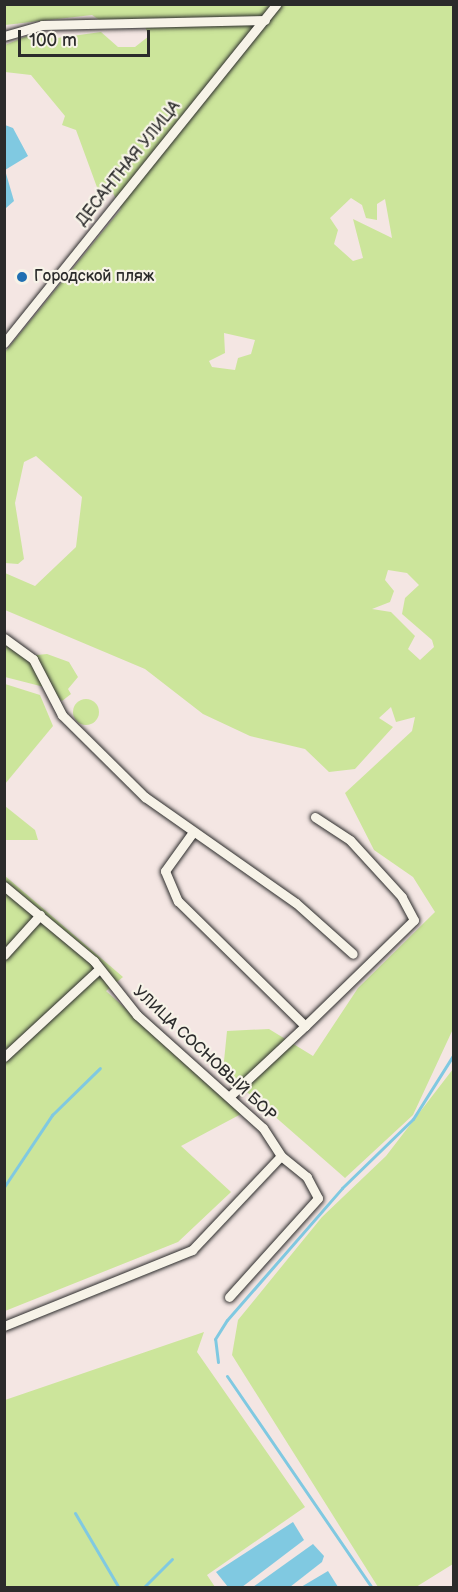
<!DOCTYPE html>
<meta charset="utf-8">
<style>
body{margin:0}
#map{position:relative;width:458px;height:1592px;overflow:hidden;background:#f4e6e3;font-family:"Balsamiq Sans",sans-serif}
div>[style]{position:absolute}
[style*='--x']{left:calc(var(--x)*1px);top:calc(var(--y)*1px);width:calc(var(--w)*1px);rotate:calc(var(--a)*1deg)}
.green>*{inset:0;background:#cce59b}
.round{border-radius:50%}
.water>*{inset:0;background:#80c9e1}
.stream>*{height:3px;margin:-1.5px;padding:0 1.5px;transform-origin:1.5px;border-radius:1.5px;background:#80c9e1}
.roads{filter:drop-shadow(0 0 2px #2b2b2b) drop-shadow(0 0 2px #2b2b2b)}
.minor>*{height:9px;margin:-4.5px;padding:0 4.5px;transform-origin:4.5px;border-radius:4.5px;background:#f7f3e8}
.dots>*{width:16px;height:16px;translate:-50% -50%;box-sizing:border-box;border:3px solid #f7f3e8;border-radius:50%}
span{translate:-50% -50%;white-space:nowrap;text-align:center;line-height:1.15;-webkit-text-stroke:4.5px #f7f3e8;paint-order:stroke}
.street-label{font-size:16px;color:#2b2b2b}
.poi-label{font-size:16px;color:#2b2b2b}
.left{translate:0 -50%;text-align:left}
.frame{position:absolute;inset:0;border:6px solid #2b2b2b;pointer-events:none}
.scale{position:absolute;left:18px;top:30px;width:132px;height:27px;box-sizing:border-box;border:3px solid #2b2b2b;border-top:0;padding-left:8px;font-size:18px;line-height:21px;white-space:nowrap;color:#2b2b2b;-webkit-text-stroke:4px #f7f3e8;paint-order:stroke}
</style>
<div id="map">
<div class="green">
<i style="clip-path:polygon(evenodd,5px 4px,453px 5px,453px 1029px,413px 1115px,345px 1178px,223px 1071px,227px 1031px,269px 1029px,313px 1056px,358px 988px,435px 912px,413px 877px,374px 850px,345px 793px,412px 731px,415px 717px,396px 722px,391px 707px,379px 718px,393px 727px,355px 769px,329px 772px,305px 749px,250px 736px,203px 714px,145px 669px,5px 610px,5px 573px,35px 586px,76px 547px,82px 497px,36px 456px,24px 462px,15px 503px,24px 559px,18px 564px,5px 563px,5px 352px,121px 209px,113px 193px,98px 190px,76px 130px,62px 125px,65px 116px,31px 75px,5px 72px,5px 45px,27px 36px,57px 38px,101px 32px,118px 47px,135px 47px,149px 36px,145px 27px,104px 23px,92px 15px,5px 25px,5px 4px,351px 198px,362px 205px,366px 218px,377px 220px,377px 204px,385px 199px,392px 238px,353px 219px,363px 258px,353px 261px,334px 244px,338px 230px,330px 218px,351px 198px,5px 4px,224px 333px,255px 340px,251px 354px,238px 358px,235px 370px,212px 367px,209px 361px,225px 353px,224px 333px,5px 4px,388px 570px,407px 573px,419px 585px,405px 598px,402px 614px,432px 640px,434px 647px,420px 660px,408px 649px,415px 636px,391px 612px,372px 609px,390px 602px,394px 591px,385px 580px,388px 570px)"></i>
<i style="clip-path:polygon(5px 644px,27px 656px,47px 654px,69px 662px,78px 677px,68px 689px,71px 694px,62px 701px,48px 688px,5px 677px)"></i>
<i style="clip-path:polygon(5px 684px,40px 695px,53px 726px,5px 784px)"></i>
<i class="round" style="left:73px;top:699px;width:26px;height:26px"></i>
<i style="clip-path:polygon(5px 806px,35px 830px,38px 840px,5px 840px)"></i>
<i style="clip-path:polygon(4px 875px,123px 977px,106px 991px,243px 1113px,181px 1146px,231px 1192px,178px 1242px,5px 1311px)"></i>
<i style="clip-path:polygon(453px 1069px,453px 1564px,416px 1587px,378px 1587px,232px 1355px,238px 1320px,322px 1217px,386px 1156px)"></i>
<i style="clip-path:polygon(204px 1332px,197px 1352px,305px 1507px,207px 1575px,215px 1587px,5px 1587px,5px 1400px)"></i>
</div>
<div class="water">
<i style="clip-path:polygon(5px 125px,13px 128px,28px 156px,5px 170px,14px 201px,6px 208px,5px 228px)"></i>
<i style="clip-path:polygon(293px 1522px,304px 1540px,242px 1587px,228px 1587px,216px 1572px)"></i>
<i style="clip-path:polygon(313px 1544px,324px 1556px,322px 1562px,290px 1587px,253px 1587px)"></i>
<i style="clip-path:polygon(328px 1571px,338px 1587px,301px 1587px)"></i>
</div>
<div class="stream">
<i style="--x:4;--y:1187;--w:87;--a:-56.3"></i>
<i style="--x:52;--y:1115;--w:67;--a:-44.4"></i>
<i style="--x:218;--y:1362;--w:23;--a:-97"></i>
<i style="--x:215;--y:1339;--w:22;--a:-58"></i>
<i style="--x:227;--y:1320;--w:175;--a:-48.9"></i>
<i style="--x:342;--y:1188;--w:99;--a:-44.2"></i>
<i style="--x:413;--y:1119;--w:77;--a:-57.8"></i>
<i style="--x:227;--y:1376;--w:257;--a:55.6"></i>
<i style="--x:75;--y:1513;--w:87;--a:59.6"></i>
<i style="--x:143;--y:1588;--w:41;--a:-45"></i>
</div>
<div class="roads">
<div class="minor">
<i style="--x:4;--y:36;--w:40;--a:-16"></i>
<i style="--x:42;--y:25;--w:223;--a:-1.3"></i>
<i style="--x:4;--y:343;--w:435;--a:-51.2"></i>
<i style="--x:4;--y:638;--w:36;--a:36"></i>
<i style="--x:33;--y:659;--w:63;--a:62.6"></i>
<i style="--x:62;--y:715;--w:117;--a:44.7"></i>
<i style="--x:145;--y:797;--w:184;--a:35.1"></i>
<i style="--x:296;--y:903;--w:76;--a:41.8"></i>
<i style="--x:193;--y:832;--w:48;--a:125.7"></i>
<i style="--x:165;--y:871;--w:33;--a:67"></i>
<i style="--x:178;--y:901;--w:178;--a:44.5"></i>
<i style="--x:305;--y:1026;--w:103;--a:137"></i>
<i style="--x:4;--y:886;--w:117;--a:39.8"></i>
<i style="--x:94;--y:961;--w:69;--a:51.5"></i>
<i style="--x:137;--y:1015;--w:169;--a:41.9"></i>
<i style="--x:263;--y:1128;--w:33;--a:57"></i>
<i style="--x:4;--y:955;--w:54;--a:-48"></i>
<i style="--x:305;--y:1026;--w:152;--a:-44.2"></i>
<i style="--x:414;--y:920;--w:26;--a:-118"></i>
<i style="--x:402;--y:897;--w:77;--a:-132.4"></i>
<i style="--x:350;--y:840;--w:42;--a:-146.7"></i>
<i style="--x:4;--y:1057;--w:127;--a:-42.8"></i>
<i style="--x:229;--y:1297;--w:133;--a:-48"></i>
<i style="--x:318;--y:1198;--w:24;--a:-118"></i>
<i style="--x:307;--y:1177;--w:33;--a:-141"></i>
<i style="--x:4;--y:1326;--w:203;--a:-22"></i>
<i style="--x:192;--y:1250;--w:129;--a:-46.6"></i>
</div>
</div>
<div class="dots">
<i style="left:22px;top:277px;background:#1f6fb2"></i>
</div>
<div class="street-label">
<span style="left:129px;top:164px;rotate:-51deg">ДЕСАНТНАЯ УЛИЦА</span>
<span style="left:204px;top:1054px;rotate:43deg">УЛИЦА СОСНОВЫЙ БОР</span>
</div>
<div class="poi-label">
<span class="left" style="left:34px;top:277px">Городской пляж</span>
</div>
<div class="frame"></div>
<div class="scale">100 m</div>
</div>
